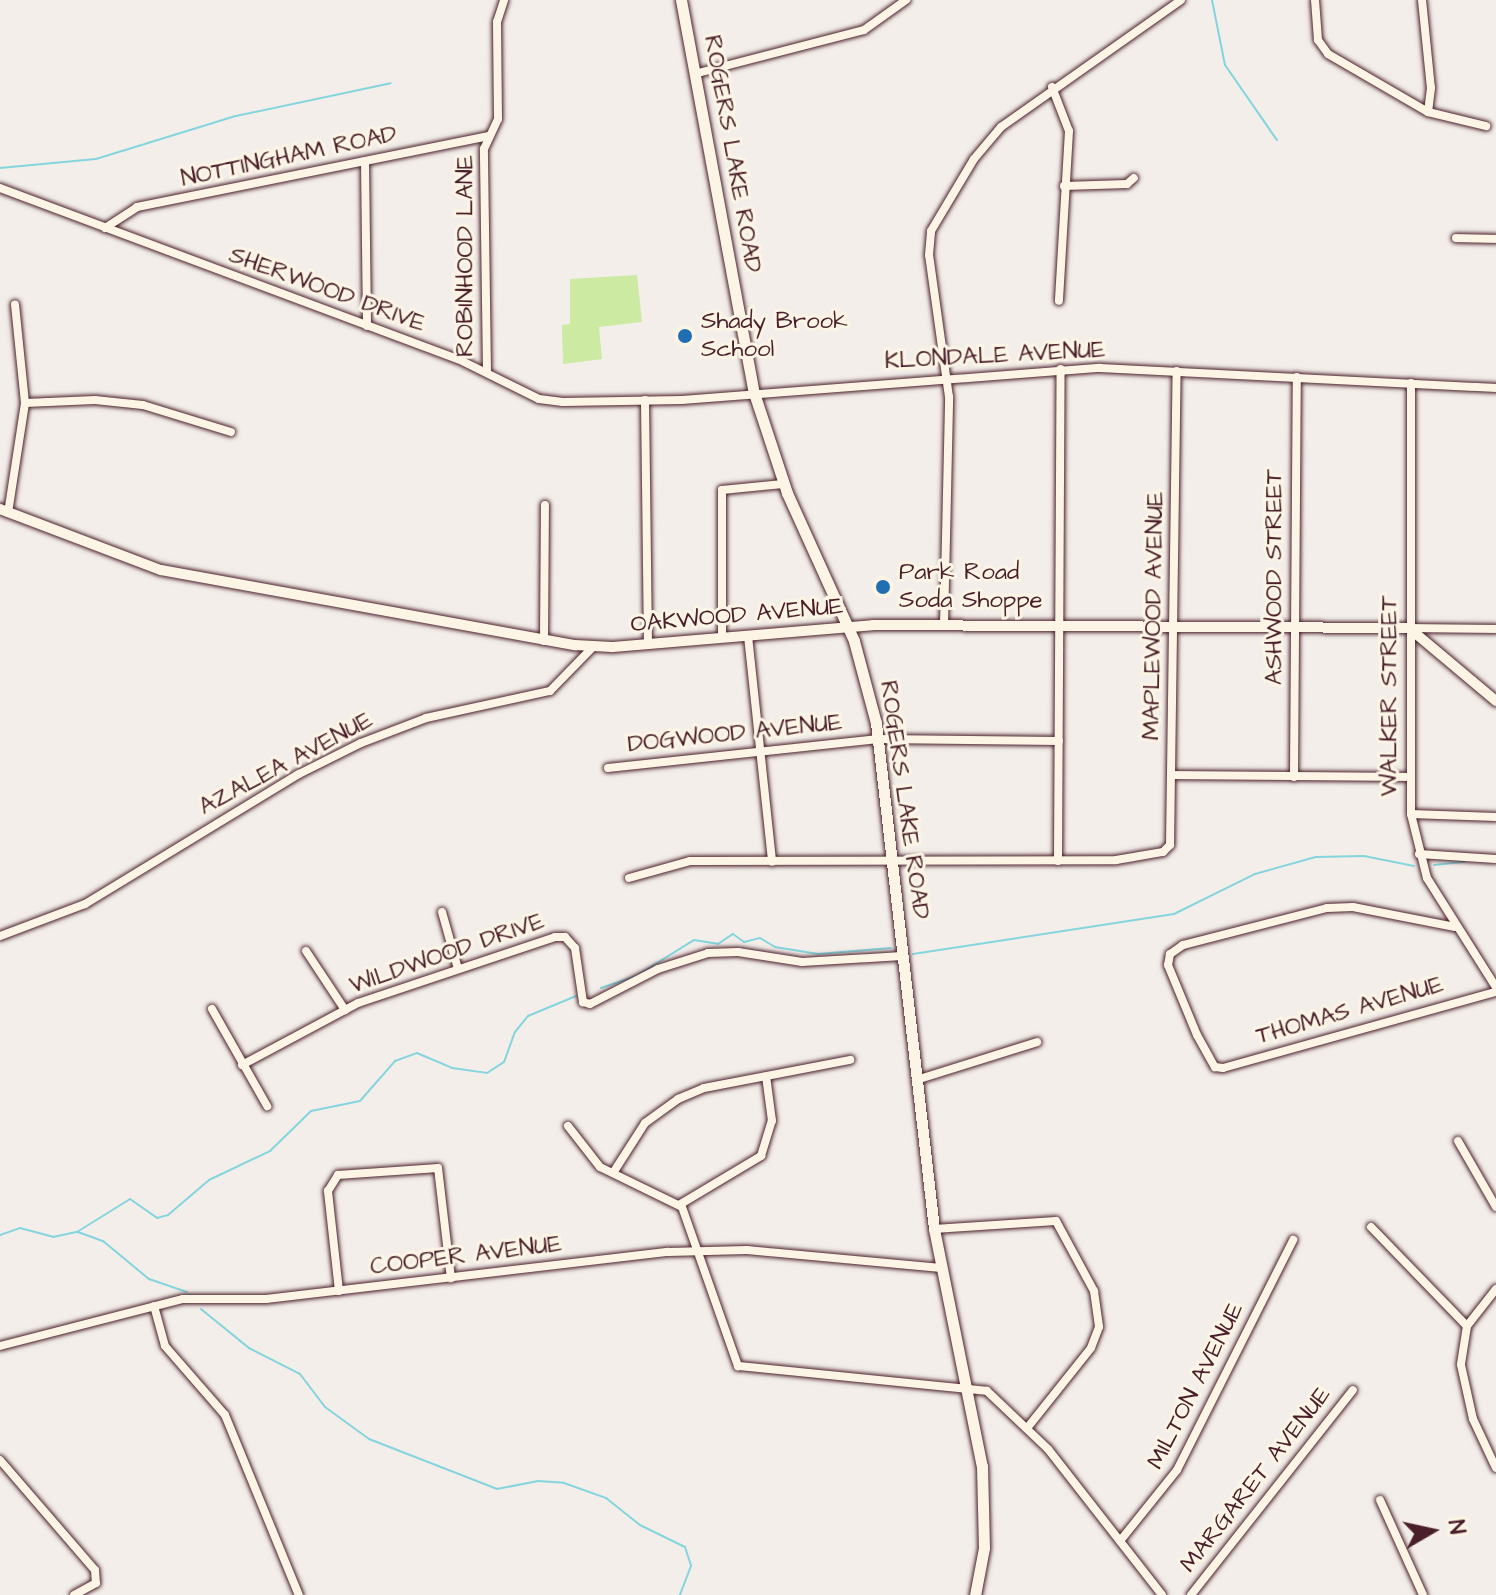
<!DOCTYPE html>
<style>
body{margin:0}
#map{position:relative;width:1496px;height:1595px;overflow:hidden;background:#f3eee9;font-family:"Architects Daughter",sans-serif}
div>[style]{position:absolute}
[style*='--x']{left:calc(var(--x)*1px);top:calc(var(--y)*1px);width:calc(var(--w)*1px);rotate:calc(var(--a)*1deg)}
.green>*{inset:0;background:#cceaa2}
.stream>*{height:2px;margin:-1px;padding:0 1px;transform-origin:1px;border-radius:1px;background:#85d5df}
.roads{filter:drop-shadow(0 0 2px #4a1f2b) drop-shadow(0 0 2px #4a1f2b)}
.minor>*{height:8px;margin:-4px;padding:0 4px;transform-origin:4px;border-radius:4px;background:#fcf5e5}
.tertiary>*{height:10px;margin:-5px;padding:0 5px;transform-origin:5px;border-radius:5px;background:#fcf5e5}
.secondary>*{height:11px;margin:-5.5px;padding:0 5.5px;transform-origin:5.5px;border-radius:5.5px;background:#fcf5e5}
.dots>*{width:22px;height:22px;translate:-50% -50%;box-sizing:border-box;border:4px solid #fcf5e5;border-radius:50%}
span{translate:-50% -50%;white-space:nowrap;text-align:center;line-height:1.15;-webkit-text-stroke:6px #fcf5e5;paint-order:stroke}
.street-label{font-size:24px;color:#4a1f2b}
.poi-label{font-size:24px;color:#4a1f2b}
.left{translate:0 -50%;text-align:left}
.north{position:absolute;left:1392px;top:1491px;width:80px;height:80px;-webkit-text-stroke:6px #fcf5e5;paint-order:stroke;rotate:81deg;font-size:22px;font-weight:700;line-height:32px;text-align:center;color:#4a1f2b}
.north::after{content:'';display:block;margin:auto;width:28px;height:36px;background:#4a1f2b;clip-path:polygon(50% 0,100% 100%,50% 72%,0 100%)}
</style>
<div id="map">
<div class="green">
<i style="clip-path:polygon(637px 275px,642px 322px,599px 327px,602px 359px,563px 364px,562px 325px,570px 324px,570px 279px)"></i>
</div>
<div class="stream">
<i style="--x:1212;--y:0;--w:66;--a:78.7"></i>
<i style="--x:1225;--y:65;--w:91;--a:55.3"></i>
<i style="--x:0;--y:168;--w:96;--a:-5.4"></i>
<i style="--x:96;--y:159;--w:146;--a:-17.1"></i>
<i style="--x:236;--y:116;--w:158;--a:-12"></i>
<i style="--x:1434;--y:865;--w:31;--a:-6"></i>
<i style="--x:913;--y:954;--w:264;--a:-8.7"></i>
<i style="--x:1174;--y:914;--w:90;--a:-26.3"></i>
<i style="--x:1255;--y:874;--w:63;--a:-15.6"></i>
<i style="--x:1316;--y:857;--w:48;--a:-1.2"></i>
<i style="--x:1364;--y:856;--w:51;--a:11.3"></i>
<i style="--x:601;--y:988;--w:37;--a:-19"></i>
<i style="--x:636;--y:976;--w:68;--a:-31.8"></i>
<i style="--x:694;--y:940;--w:24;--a:9"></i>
<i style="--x:718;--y:944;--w:18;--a:-34"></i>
<i style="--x:733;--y:934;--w:14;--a:36"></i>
<i style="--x:744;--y:942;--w:16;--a:-14"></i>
<i style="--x:760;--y:938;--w:17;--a:31"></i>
<i style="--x:775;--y:947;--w:44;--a:9.2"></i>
<i style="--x:818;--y:954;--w:73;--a:-4.7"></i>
<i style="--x:78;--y:1232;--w:27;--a:20"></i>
<i style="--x:103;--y:1241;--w:60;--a:39.6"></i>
<i style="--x:149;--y:1279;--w:40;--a:18.9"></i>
<i style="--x:0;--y:1235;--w:21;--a:-19"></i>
<i style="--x:20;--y:1228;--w:34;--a:15"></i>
<i style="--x:53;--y:1237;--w:25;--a:-12"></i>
<i style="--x:77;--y:1232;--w:62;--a:-31.9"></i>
<i style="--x:130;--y:1199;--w:33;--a:35"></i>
<i style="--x:157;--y:1218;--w:11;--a:-15"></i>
<i style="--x:168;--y:1215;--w:54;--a:-40.5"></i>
<i style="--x:209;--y:1180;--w:68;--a:-25.4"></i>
<i style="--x:270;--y:1151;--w:57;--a:-44.3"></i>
<i style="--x:311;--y:1111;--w:50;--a:-11.5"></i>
<i style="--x:360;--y:1101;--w:53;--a:-48.8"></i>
<i style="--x:395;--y:1061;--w:23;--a:-20"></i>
<i style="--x:417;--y:1053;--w:38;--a:23"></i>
<i style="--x:452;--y:1068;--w:35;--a:8"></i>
<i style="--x:487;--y:1073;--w:20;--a:-33"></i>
<i style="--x:504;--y:1062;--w:32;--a:-70"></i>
<i style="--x:515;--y:1032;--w:21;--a:-51"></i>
<i style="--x:528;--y:1016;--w:52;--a:-22.6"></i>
<i style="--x:201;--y:1309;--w:62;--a:39.1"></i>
<i style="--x:249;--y:1348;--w:57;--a:27"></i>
<i style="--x:300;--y:1374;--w:41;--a:52.9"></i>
<i style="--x:325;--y:1407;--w:54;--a:36"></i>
<i style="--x:369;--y:1439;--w:137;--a:21.3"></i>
<i style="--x:497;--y:1489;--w:42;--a:-11"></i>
<i style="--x:538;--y:1481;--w:26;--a:4"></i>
<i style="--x:564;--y:1483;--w:45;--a:19.7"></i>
<i style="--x:606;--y:1498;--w:43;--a:38.5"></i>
<i style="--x:640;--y:1525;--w:50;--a:26.1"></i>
<i style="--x:685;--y:1547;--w:20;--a:72"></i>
<i style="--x:691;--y:1566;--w:31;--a:111"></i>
</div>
<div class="roads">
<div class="minor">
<i style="--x:1315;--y:0;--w:40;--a:85.7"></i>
<i style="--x:1318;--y:40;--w:17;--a:54"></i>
<i style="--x:1328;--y:54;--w:116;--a:30.1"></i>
<i style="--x:1428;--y:112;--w:60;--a:13.6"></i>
<i style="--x:1422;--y:0;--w:88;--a:84.2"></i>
<i style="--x:1431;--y:88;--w:24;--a:97"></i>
<i style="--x:698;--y:73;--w:171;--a:-14.5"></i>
<i style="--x:864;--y:30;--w:52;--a:-35.5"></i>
<i style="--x:1052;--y:87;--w:47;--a:68.9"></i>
<i style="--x:1069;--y:131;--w:170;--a:93.4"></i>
<i style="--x:365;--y:161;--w:165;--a:89.3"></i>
<i style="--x:1064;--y:186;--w:63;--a:-1.8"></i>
<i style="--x:1127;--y:184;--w:9;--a:-41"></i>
<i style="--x:0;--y:188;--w:489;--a:20.5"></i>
<i style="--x:458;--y:359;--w:90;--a:26.3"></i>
<i style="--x:539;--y:399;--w:24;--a:7"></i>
<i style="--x:563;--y:402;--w:119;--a:-1"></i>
<i style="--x:682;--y:400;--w:419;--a:-4.4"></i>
<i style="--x:1100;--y:368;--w:397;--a:2.9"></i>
<i style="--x:105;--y:228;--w:38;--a:-33"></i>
<i style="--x:137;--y:207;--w:359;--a:-11.4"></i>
<i style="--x:1456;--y:238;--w:40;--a:1.4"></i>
<i style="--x:487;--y:372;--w:223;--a:-90.8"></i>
<i style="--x:484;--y:149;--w:33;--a:-65"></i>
<i style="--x:498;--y:119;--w:97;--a:-90.6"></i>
<i style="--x:497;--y:22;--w:23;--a:-72"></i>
<i style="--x:1411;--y:383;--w:431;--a:90"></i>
<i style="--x:1411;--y:814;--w:66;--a:76"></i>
<i style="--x:1427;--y:878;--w:129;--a:57.7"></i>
<i style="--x:645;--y:400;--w:244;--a:89.3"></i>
<i style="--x:25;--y:403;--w:70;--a:-2.5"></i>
<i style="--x:95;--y:400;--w:48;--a:5.9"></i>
<i style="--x:143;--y:405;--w:92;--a:17.1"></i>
<i style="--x:8;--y:513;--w:111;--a:-81.2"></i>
<i style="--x:25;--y:403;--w:99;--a:-95.8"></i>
<i style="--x:944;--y:625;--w:228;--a:-88.7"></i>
<i style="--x:949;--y:397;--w:143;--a:-98"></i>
<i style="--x:929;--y:255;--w:24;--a:-85"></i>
<i style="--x:931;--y:231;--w:84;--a:-59.2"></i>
<i style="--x:974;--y:159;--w:42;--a:-49.8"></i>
<i style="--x:1001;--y:127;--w:220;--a:-35.2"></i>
<i style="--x:1409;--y:628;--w:87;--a:0.7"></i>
<i style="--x:748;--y:636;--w:227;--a:83.9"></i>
<i style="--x:722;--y:637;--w:147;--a:-90"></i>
<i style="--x:722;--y:490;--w:61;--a:-5.6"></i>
<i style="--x:544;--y:641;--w:136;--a:-89.6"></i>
<i style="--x:608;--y:768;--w:272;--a:-6.1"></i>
<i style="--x:878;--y:739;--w:181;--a:0.6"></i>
<i style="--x:1172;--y:775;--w:238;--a:0.5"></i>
<i style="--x:1294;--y:777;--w:400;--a:-89.6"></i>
<i style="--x:1411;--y:814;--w:85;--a:2"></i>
<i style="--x:1419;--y:854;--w:77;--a:3.7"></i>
<i style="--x:1058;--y:861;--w:492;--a:-89.7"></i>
<i style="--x:629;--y:878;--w:63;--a:-15.6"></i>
<i style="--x:690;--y:861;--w:426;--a:-0.1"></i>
<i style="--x:1116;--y:860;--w:48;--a:-9.7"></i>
<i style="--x:1163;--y:852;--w:10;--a:-45"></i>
<i style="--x:1170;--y:845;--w:474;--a:-89.2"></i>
<i style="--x:442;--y:912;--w:59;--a:74.3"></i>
<i style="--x:1455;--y:927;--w:104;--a:-168.9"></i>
<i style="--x:1353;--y:907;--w:26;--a:178"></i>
<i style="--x:1327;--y:908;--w:149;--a:165.6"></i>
<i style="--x:1183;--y:945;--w:16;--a:145"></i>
<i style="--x:1170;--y:954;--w:11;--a:100"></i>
<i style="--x:1168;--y:965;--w:76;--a:67.5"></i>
<i style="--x:1197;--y:1035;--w:37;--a:61"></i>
<i style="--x:1215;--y:1067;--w:8;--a:7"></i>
<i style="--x:1223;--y:1068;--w:283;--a:-15.6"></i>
<i style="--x:0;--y:936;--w:91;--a:-20.6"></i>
<i style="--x:85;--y:904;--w:250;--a:-31.3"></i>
<i style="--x:299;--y:774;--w:69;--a:-26.6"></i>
<i style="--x:361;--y:743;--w:70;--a:-21"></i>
<i style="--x:426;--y:718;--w:127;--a:-12.3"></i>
<i style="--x:550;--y:691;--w:62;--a:-45.7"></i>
<i style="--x:306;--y:951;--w:71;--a:56.5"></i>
<i style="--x:212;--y:1009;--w:112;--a:60.4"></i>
<i style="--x:242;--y:1065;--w:132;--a:-28.1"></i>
<i style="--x:358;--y:1003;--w:208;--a:-18.5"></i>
<i style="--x:555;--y:937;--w:10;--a:0"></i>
<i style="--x:565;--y:937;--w:15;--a:48"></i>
<i style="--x:575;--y:948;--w:55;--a:81.6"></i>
<i style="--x:583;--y:1002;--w:7;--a:16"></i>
<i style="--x:590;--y:1004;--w:76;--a:-27.2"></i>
<i style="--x:658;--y:969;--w:52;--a:-17.7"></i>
<i style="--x:708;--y:953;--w:30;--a:-2"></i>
<i style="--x:738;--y:952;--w:65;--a:8.9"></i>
<i style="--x:802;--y:962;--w:100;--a:-3.4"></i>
<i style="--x:916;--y:1080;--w:127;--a:-17.4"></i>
<i style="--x:568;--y:1126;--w:52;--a:52"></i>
<i style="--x:600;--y:1167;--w:91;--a:26"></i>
<i style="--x:682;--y:1207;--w:169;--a:70.6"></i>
<i style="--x:738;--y:1366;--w:250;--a:5.7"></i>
<i style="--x:987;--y:1391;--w:84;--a:43.6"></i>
<i style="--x:1048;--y:1449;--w:185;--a:52"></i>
<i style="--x:1458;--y:1141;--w:76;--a:60.1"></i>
<i style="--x:613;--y:1173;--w:59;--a:-57.4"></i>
<i style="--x:645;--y:1123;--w:41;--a:-36"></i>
<i style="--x:678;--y:1099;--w:28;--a:-23"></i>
<i style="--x:704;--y:1088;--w:149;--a:-10.9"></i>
<i style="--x:679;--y:1205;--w:96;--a:-30.9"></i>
<i style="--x:761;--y:1156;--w:37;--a:-73"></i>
<i style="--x:772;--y:1121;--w:45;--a:-97.6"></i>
<i style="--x:1371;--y:1227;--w:138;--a:45.9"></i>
<i style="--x:934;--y:1229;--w:122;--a:-3.8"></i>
<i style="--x:1056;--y:1221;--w:80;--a:61.5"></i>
<i style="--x:1094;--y:1291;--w:36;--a:82"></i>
<i style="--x:1099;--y:1327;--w:22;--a:111"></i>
<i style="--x:1091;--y:1348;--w:101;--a:128.6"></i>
<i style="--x:1496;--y:1289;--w:47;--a:128.1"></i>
<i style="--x:1467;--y:1326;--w:39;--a:99"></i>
<i style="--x:1461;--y:1365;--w:55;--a:77.5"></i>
<i style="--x:1473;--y:1419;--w:54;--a:64.9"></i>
<i style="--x:339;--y:1291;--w:101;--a:-96.3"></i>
<i style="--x:328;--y:1191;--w:19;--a:-58"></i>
<i style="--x:338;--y:1175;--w:100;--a:-4"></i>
<i style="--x:438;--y:1168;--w:111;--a:83.3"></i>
<i style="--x:154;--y:1306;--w:41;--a:74.6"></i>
<i style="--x:165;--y:1346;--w:91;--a:49"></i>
<i style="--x:225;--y:1415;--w:195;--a:67.7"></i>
<i style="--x:0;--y:1346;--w:189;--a:-14.4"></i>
<i style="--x:183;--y:1299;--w:83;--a:0"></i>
<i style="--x:266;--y:1299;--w:405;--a:-6.7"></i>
<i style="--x:668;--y:1252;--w:79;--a:-1.5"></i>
<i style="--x:747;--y:1250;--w:195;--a:5.3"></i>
<i style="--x:0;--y:1460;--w:145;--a:49.2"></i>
<i style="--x:95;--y:1570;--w:13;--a:86"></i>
<i style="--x:96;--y:1583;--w:25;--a:151"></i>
<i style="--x:1380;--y:1500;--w:104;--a:65.6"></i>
<i style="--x:1120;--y:1541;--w:91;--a:-51.2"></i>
<i style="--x:1177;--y:1470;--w:258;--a:-63.2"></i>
<i style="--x:1191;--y:1595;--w:261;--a:-51.7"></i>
</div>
<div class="tertiary">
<i style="--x:0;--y:509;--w:172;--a:20.8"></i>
<i style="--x:161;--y:570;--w:421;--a:10.3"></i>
<i style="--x:575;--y:645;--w:37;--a:3"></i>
<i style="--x:612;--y:647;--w:262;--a:-4.8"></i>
<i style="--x:873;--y:625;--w:536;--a:0.32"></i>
<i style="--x:1409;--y:628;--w:114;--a:40"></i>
</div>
<div class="secondary">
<i style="--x:681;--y:0;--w:400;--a:79.5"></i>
<i style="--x:754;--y:393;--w:105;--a:71.7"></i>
<i style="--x:787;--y:493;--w:162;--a:65.6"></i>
<i style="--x:854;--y:641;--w:85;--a:75"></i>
<i style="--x:876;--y:723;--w:509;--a:83.46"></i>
<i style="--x:934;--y:1229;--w:242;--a:78.6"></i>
<i style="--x:982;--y:1466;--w:82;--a:88.6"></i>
<i style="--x:984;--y:1548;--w:48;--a:100.8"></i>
</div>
</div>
<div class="dots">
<i style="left:685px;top:336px;background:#1f6fb2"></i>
<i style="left:883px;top:587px;background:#1f6fb2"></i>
</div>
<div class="street-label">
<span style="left:732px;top:154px;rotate:80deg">ROGERS LAKE ROAD</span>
<span style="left:289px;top:157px;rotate:-12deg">NOTTINGHAM ROAD</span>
<span style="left:466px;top:256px;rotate:-90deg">ROBINHOOD LANE</span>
<span style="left:327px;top:290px;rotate:20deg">SHERWOOD DRIVE</span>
<span style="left:995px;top:356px;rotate:-3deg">KLONDALE AVENUE</span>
<span style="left:1275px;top:577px;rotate:-90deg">ASHWOOD STREET</span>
<span style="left:737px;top:616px;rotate:-5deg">OAKWOOD AVENUE</span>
<span style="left:1154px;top:616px;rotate:-89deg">MAPLEWOOD AVENUE</span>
<span style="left:1390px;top:696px;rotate:-90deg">WALKER STREET</span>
<span style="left:735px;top:734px;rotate:-6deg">DOGWOOD AVENUE</span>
<span style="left:286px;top:764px;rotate:-28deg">AZALEA AVENUE</span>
<span style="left:904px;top:800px;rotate:82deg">ROGERS LAKE ROAD</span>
<span style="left:447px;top:954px;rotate:-19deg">WILDWOOD DRIVE</span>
<span style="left:1350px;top:1011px;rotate:-16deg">THOMAS AVENUE</span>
<span style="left:466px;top:1256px;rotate:-7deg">COOPER AVENUE</span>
<span style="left:1196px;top:1386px;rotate:-63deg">MILTON AVENUE</span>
<span style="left:1256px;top:1480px;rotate:-52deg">MARGARET AVENUE</span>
</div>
<div class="poi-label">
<span class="left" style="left:701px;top:336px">Shady Brook<br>School</span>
<span class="left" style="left:899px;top:587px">Park Road<br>Soda Shoppe</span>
</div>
<div class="north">N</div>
</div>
